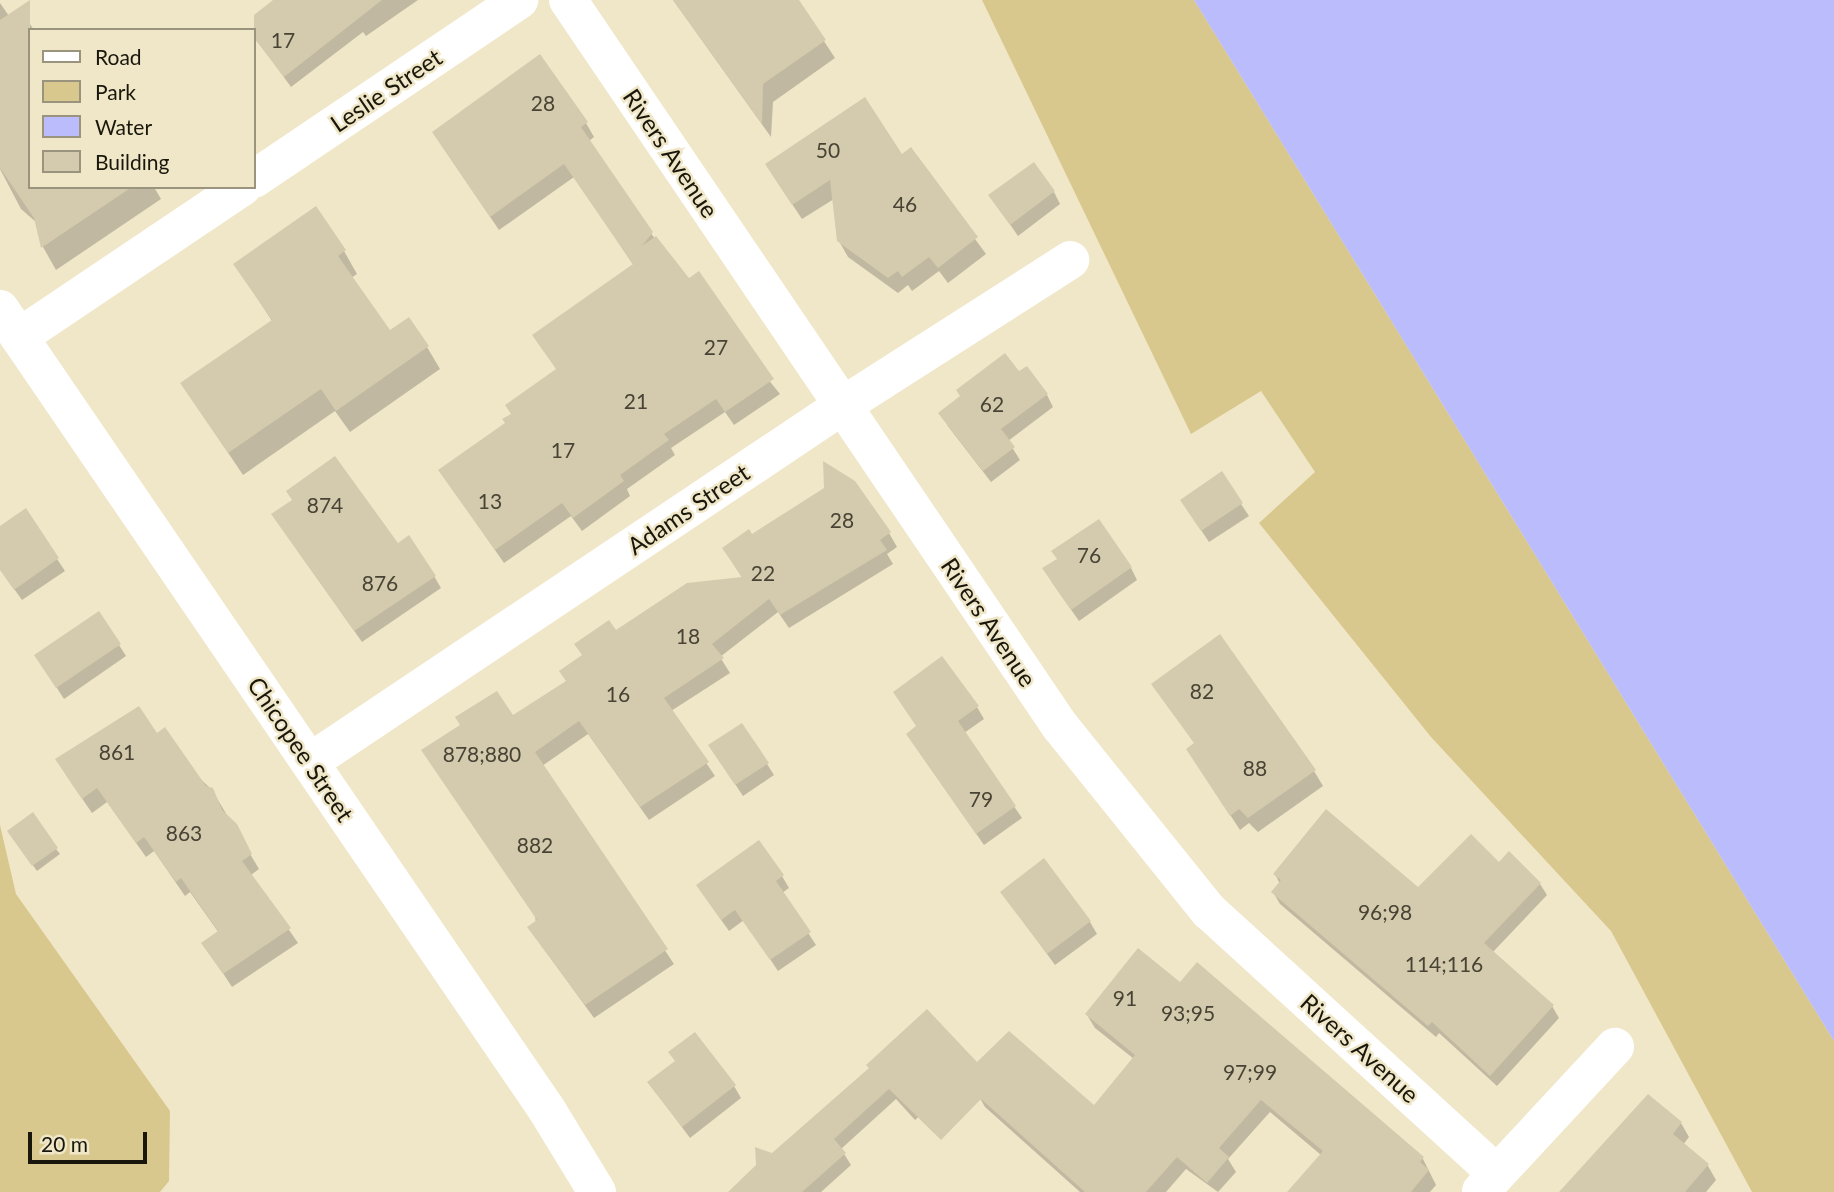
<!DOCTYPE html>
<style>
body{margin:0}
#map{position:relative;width:1834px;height:1192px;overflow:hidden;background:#f0e7c9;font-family:Lato,sans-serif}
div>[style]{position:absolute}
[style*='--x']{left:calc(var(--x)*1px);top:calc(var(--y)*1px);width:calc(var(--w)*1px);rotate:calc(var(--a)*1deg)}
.green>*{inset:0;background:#d9c88d}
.water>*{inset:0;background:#bbbcfc}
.shadow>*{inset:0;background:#0003}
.building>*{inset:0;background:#d4cbae}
.street>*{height:38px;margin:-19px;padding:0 19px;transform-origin:19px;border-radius:19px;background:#fff}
.secondary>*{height:38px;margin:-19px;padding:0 19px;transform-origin:19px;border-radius:19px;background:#fff}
span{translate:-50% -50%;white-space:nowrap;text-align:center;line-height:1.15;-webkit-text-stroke:5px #f0e7c9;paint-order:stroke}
.number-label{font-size:21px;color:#484334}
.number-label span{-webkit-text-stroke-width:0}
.street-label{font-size:24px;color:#19160b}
.legend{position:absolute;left:28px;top:28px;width:228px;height:161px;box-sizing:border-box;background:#f0e7c9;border:2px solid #9a937d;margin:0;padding:9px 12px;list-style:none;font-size:21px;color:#19160b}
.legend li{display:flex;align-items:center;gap:14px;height:35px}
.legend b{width:35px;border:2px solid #9a937d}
.scale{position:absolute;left:28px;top:1132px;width:119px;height:32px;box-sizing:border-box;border:4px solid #19160b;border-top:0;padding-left:9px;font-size:21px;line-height:24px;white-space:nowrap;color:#19160b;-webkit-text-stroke:5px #f0e7c9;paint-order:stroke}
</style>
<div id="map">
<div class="green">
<i style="clip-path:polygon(982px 0,1194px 0,1834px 1041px,1834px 1192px,1752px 1192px,1611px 931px,1431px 737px,1259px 523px,1315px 472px,1261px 391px,1191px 434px)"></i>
<i style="clip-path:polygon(0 825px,16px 894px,170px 1111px,169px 1181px,160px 1192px,0 1192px)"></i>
</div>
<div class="water">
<i style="clip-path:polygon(1194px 0,1834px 0,1834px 1041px)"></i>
</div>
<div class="shadow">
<i style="clip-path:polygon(276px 0,418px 0,366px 36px,363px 32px,291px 87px,254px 36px)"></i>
<i style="clip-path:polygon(673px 0,797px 0,835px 58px,773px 102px,771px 137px)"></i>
<i style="clip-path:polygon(0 3px,9px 16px,20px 9px,34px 30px,30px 30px,30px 187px,154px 187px,161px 199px,56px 270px,43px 247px,37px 223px,21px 209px,0 169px)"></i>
<i style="clip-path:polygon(586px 123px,594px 137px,589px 141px,655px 239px,780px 394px,734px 425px,725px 412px,671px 448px,675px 455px,627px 489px,630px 496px,582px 531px,571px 516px,504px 563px,440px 471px,507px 424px,557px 370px,634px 266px,574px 177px,499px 230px,442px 146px)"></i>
<i style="clip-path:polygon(910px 150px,986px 254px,948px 283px,939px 271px,912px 291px,908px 285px,898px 293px,848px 257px,839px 241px,834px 199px,802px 219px,776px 180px,901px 156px)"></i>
<i style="clip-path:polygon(1054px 192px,1060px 204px,1018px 236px,998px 207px)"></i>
<i style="clip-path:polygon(344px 251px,357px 274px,351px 278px,389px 333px,427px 347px,440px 369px,350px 432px,335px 411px,243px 475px,182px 384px,272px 321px,235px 264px)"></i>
<i style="clip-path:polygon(1019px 374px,1047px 395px,1053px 407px,1008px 441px,1020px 460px,991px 482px,947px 425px,962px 397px)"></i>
<i style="clip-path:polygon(1221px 474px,1249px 516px,1209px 542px,1189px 512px)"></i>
<i style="clip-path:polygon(25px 511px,65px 571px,22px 600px,0 569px,0 528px)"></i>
<i style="clip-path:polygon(273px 515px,397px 545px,434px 576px,441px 588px,362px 642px)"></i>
<i style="clip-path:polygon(889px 533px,897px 547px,887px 554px,893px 564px,789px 628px,778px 612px,720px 657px,730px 673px,671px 711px,715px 776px,649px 820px,588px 734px,542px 766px,674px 964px,594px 1018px,538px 941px,512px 717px,568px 682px,615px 632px,743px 579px,732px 562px,752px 537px)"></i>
<i style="clip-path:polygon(1058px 560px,1131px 568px,1137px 580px,1079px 621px,1051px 581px)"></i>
<i style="clip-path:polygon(119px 645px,126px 656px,64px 699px,44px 668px)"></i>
<i style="clip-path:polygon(1153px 684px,1314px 771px,1323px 786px,1258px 832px,1249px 823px,1240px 830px,1197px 764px,1195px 744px)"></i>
<i style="clip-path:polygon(977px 707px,984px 719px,964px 733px,1022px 818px,984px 845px,915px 746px)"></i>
<i style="clip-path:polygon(156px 736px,212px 790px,259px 869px,251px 875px,298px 943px,232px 987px,204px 944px,219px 933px,190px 892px,185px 896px,154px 851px,146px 857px,107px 802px,92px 813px,66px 775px)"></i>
<i style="clip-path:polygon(717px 757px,767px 764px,774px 775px,743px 796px)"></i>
<i style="clip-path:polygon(12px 836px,56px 849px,60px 854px,37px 871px)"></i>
<i style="clip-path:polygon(1499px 864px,1540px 884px,1547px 895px,1492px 953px,1552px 1006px,1559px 1018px,1497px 1086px,1439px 1033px,1436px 1037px,1280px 904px,1273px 892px,1280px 884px,1275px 874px,1418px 889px)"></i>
<i style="clip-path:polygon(782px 876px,789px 888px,782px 893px,816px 945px,778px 971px,744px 920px,729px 931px,705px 897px)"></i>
<i style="clip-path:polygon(1002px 892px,1090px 922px,1097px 934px,1055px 965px)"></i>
<i style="clip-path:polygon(1180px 984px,1423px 1159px,1436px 1185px,1430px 1192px,1288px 1192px,1321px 1155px,1270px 1112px,1228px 1159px,1236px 1172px,1218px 1192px,1186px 1169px,1166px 1192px,1080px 1192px,985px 1107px,977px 1093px,1094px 1107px,1134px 1059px,1095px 1028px,1087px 1015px)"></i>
<i style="clip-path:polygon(676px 1062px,734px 1086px,741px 1098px,690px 1138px,649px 1083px)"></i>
<i style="clip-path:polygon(975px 1067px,915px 1120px,896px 1099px,841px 1149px,851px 1165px,821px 1192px,742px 1192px,773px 1155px,870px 1069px)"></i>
<i style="clip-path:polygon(1681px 1123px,1689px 1137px,1683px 1145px,1708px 1166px,1716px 1180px,1706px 1192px,1562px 1192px)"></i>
</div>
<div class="building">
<i style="clip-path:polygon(30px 0,30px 187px,132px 187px,41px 248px,34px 218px,0 168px,0 20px)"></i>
<i style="clip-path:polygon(273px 0,382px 0,284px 77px,254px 38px,254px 15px)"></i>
<i style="clip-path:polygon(673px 0,799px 0,826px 40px,763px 84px,762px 124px)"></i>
<i style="clip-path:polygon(540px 54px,588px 122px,581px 127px,653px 232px,642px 246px,656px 236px,689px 278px,699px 271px,774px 379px,725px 412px,716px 399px,664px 434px,669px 440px,620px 475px,624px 481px,573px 518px,562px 503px,495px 550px,438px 470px,505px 423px,502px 419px,511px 414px,505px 405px,556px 369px,532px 335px,633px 264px,564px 164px,490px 217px,432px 132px)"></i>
<i style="clip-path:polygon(865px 97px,902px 154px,911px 147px,978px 237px,938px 268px,929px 257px,902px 277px,898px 271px,888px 278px,837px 241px,830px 180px,792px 205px,765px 164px)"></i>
<i style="clip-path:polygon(1034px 162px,1055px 191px,1010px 225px,988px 195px)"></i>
<i style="clip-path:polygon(316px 206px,346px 250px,338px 256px,390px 330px,409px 317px,429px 346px,336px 411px,321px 389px,228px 453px,180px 383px,272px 320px,233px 264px)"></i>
<i style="clip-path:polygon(1005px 353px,1019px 371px,1027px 366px,1048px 394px,1001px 429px,1015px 447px,983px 471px,938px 413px,960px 396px,956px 390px)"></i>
<i style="clip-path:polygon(335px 456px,398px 543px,409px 535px,436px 576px,354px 631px,271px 514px,292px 500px,286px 491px)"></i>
<i style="clip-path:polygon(823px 461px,855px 481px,891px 532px,880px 540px,887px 550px,780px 615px,769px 599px,712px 644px,724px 658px,664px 698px,709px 762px,640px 807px,579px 721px,535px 752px,668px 949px,585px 1005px,527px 927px,537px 920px,421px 750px,460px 725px,455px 717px,497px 691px,513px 715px,566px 681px,559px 671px,582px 655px,574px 644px,609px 620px,616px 630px,687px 583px,742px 577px,722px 548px,749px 529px,752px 534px,824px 488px)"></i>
<i style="clip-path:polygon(1222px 471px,1243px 503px,1201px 531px,1180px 500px)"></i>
<i style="clip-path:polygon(26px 508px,59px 558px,14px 590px,0 570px,0 526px)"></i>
<i style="clip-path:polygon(1099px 519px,1132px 567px,1071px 610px,1042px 568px,1057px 559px,1051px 551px)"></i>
<i style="clip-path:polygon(99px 611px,121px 644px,56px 688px,34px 655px)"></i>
<i style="clip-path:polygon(1220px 634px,1316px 770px,1248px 818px,1239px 809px,1230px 816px,1186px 749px,1194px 743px,1151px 684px)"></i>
<i style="clip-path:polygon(942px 656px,979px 706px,958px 721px,1016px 806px,976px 834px,906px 734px,916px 726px,893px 692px)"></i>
<i style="clip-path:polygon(139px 706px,157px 733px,165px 727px,206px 786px,213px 788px,222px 810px,237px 824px,252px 854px,242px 861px,291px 928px,223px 974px,201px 943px,218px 931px,181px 878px,176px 882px,144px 837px,136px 843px,97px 788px,82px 799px,55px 759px)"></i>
<i style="clip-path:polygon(742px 723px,769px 763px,735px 785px,708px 745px)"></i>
<i style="clip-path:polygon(1326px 809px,1418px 887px,1471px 834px,1499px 862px,1509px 851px,1541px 883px,1484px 943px,1554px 1005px,1490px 1076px,1432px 1022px,1428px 1026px,1271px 892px,1281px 880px,1273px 874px)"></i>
<i style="clip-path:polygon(33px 812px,58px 848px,32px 866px,7px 831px)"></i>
<i style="clip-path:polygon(759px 840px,784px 875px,776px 881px,811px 932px,770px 960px,735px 910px,721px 920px,696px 885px)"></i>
<i style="clip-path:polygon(1044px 858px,1091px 921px,1047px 954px,1000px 892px)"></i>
<i style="clip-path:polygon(1138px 948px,1180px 982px,1197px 962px,1424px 1157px,1420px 1162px,1429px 1170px,1411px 1192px,1287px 1192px,1323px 1151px,1261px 1100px,1219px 1148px,1229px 1157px,1207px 1183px,1177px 1157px,1146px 1192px,1085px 1192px,981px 1099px,941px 1140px,889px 1089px,834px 1139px,846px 1153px,802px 1192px,728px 1192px,756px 1165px,755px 1147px,772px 1153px,869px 1068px,866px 1065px,927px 1009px,977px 1062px,1009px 1031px,1094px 1105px,1135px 1055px,1085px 1014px)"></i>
<i style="clip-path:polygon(695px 1032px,736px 1085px,682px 1127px,647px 1082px,675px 1061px,668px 1052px)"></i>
<i style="clip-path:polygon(1648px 1094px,1682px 1122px,1673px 1134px,1709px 1164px,1685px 1192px,1559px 1192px)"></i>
</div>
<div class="street">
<i style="--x:568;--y:0;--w:877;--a:55.88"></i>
<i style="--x:1060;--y:726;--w:238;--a:51.2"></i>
<i style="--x:1209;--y:911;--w:389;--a:42.4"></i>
<i style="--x:254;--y:179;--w:320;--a:-34"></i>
<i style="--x:19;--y:337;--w:269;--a:-33.9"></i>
<i style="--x:310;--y:762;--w:640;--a:-33.79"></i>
<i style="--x:842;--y:406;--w:271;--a:-32.6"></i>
<i style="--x:1481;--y:1191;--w:197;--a:-47.1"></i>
</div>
<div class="secondary">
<i style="--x:0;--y:309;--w:970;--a:55.67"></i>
<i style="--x:547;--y:1110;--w:96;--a:58.6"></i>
</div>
<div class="number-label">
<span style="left:283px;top:40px">17</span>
<span style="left:543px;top:103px">28</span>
<span style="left:828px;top:150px">50</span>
<span style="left:905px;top:204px">46</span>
<span style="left:716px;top:347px">27</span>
<span style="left:636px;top:401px">21</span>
<span style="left:992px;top:404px">62</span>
<span style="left:563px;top:450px">17</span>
<span style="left:490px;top:501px">13</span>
<span style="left:325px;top:505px">874</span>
<span style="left:842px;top:520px">28</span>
<span style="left:1089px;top:555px">76</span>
<span style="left:763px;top:573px">22</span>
<span style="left:380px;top:583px">876</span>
<span style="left:688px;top:636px">18</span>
<span style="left:1202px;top:691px">82</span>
<span style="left:618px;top:694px">16</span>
<span style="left:117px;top:752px">861</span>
<span style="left:482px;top:754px">878;880</span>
<span style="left:1255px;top:768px">88</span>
<span style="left:981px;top:799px">79</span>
<span style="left:184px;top:833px">863</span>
<span style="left:535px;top:845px">882</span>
<span style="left:1385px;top:912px">96;98</span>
<span style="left:1444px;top:964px">114;116</span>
<span style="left:1125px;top:998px">91</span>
<span style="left:1188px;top:1013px">93;95</span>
<span style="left:1250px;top:1072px">97;99</span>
</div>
<div class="street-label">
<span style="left:386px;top:90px;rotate:-34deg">Leslie Street</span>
<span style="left:671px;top:153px;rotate:56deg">Rivers Avenue</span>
<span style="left:688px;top:509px;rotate:-34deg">Adams Street</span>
<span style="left:989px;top:622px;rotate:56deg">Rivers Avenue</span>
<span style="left:301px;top:749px;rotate:56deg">Chicopee Street</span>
<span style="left:1360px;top:1048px;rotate:42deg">Rivers Avenue</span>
</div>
<ul class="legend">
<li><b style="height:9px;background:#fff"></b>Road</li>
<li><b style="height:19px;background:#d9c88d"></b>Park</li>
<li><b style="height:19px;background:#bbbcfc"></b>Water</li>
<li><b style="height:19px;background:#d4cbae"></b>Building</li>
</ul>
<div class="scale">20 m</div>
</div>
